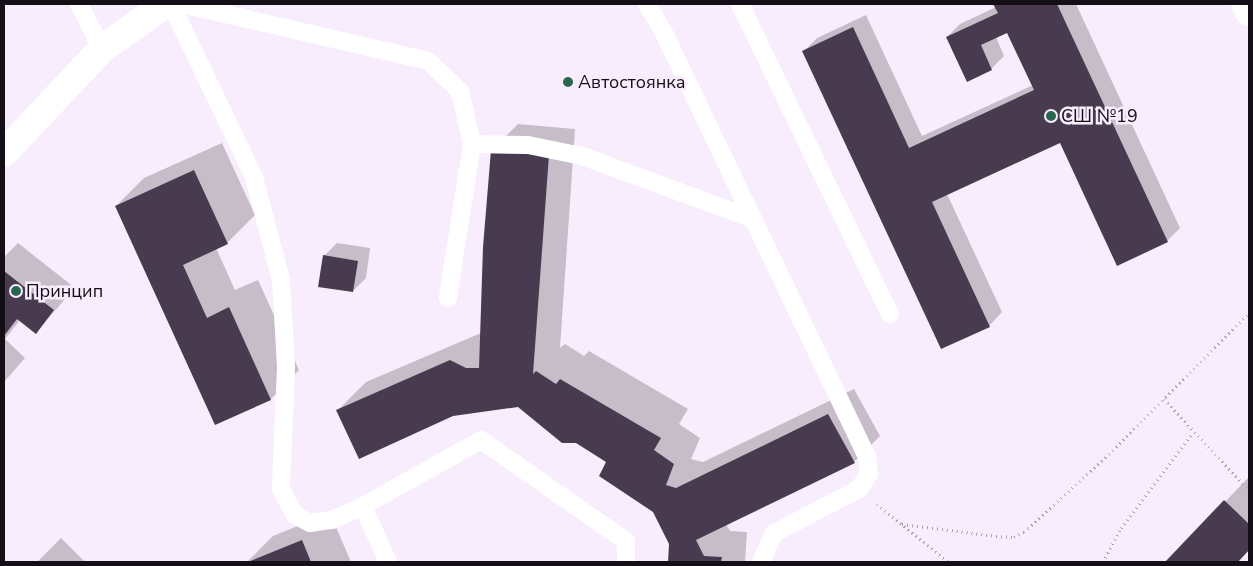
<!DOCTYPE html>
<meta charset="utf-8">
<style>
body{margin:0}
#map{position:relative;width:1253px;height:566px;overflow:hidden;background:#f8edfc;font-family:"Nunito Sans",sans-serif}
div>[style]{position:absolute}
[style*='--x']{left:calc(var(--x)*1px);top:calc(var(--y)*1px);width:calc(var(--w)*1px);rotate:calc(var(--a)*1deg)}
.shadow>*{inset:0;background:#0003}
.building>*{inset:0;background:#493b4f}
.path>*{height:3px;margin-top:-1.5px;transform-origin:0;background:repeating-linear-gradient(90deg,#a89fac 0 1px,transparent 0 5px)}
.lane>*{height:18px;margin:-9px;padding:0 9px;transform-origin:9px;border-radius:9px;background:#fff}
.street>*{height:28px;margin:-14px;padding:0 14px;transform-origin:14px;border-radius:14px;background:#fff}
.dots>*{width:14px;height:14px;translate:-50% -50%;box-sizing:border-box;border:2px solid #f8edfc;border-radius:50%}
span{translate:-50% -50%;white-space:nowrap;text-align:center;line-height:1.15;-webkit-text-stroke:5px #f8edfc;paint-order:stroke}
.poi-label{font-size:18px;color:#140f17}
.left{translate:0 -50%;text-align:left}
.frame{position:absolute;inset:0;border:5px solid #140f17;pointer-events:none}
</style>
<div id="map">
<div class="shadow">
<i style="clip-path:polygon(995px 4px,1076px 4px,1180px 228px,1167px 241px,1060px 142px,947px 194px,1002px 312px,989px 326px,804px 51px,817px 38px,866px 15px,922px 136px,1033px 85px,1008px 31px,996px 37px,1004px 56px,991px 69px,947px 37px,960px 24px,996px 7px)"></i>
<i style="clip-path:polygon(518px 124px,575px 129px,560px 348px,565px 344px,584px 356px,589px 351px,688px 409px,679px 424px,700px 438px,691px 459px,703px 462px,854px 389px,880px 436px,854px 462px,726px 524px,730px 531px,747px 532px,745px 562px,669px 562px,670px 543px,654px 511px,607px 462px,518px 405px,338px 410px,366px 382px,481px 333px,492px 150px)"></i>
<i style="clip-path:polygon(222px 143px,255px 215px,227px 243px,216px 248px,235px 290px,258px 280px,299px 370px,271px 399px,216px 424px,116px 206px,144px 178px)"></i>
<i style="clip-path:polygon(18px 243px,75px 288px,36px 332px,20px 320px,5px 339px,25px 358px,4px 382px,4px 257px)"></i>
<i style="clip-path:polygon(337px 243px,370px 248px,366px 278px,353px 291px,324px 256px)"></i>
<i style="clip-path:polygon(1249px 477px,1249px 550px,1237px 562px,1167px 562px)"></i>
<i style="clip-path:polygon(330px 513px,351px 562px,247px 562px,273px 536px)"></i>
<i style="clip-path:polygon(61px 538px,85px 562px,37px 562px)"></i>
</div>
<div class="building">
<i style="clip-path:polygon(993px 4px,1057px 4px,1168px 242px,1117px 266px,1060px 143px,932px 202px,990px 327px,941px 349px,802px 51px,853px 27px,909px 148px,1034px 90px,1007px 33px,981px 45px,992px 70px,967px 82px,946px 37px,998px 13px)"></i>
<i style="clip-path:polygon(491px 150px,549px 155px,533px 374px,536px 371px,556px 384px,560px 379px,661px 438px,654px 450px,674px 464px,666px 485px,676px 488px,828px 414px,855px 463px,696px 540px,704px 556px,722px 557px,721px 562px,668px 562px,669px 544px,653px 512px,599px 476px,606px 462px,576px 443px,562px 443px,518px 407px,453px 416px,359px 459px,336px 410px,450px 360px,466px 368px,479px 368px,483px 247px)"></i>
<i style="clip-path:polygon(194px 170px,228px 244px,183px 265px,207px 318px,229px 307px,271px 400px,215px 425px,115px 206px)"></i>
<i style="clip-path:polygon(323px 255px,358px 261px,353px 292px,318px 287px)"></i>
<i style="clip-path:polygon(4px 271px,54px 310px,36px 334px,17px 319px,4px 336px)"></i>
<i style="clip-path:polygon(1224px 500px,1249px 524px,1249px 550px,1238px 562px,1165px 562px)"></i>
<i style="clip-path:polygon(302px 540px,311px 562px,248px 562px)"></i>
</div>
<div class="path">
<i style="--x:1164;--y:399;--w:125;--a:47"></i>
<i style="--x:877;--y:504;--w:92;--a:39.2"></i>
<i style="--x:902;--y:524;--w:95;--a:7.3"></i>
<i style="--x:996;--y:536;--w:18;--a:3"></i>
<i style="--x:1014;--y:537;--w:11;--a:-27"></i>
<i style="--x:1024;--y:532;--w:115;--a:-42.5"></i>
<i style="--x:1109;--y:454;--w:199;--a:-45.2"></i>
<i style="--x:1103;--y:562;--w:38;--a:-62"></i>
<i style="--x:1121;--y:528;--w:120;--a:-53.1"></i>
</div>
<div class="lane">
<i style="--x:79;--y:4;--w:51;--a:62.9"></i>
<i style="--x:171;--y:4;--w:192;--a:64.4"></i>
<i style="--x:254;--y:177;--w:106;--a:75.3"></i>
<i style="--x:281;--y:280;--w:88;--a:86.7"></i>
<i style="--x:286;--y:368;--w:121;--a:92.4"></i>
<i style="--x:281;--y:489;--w:30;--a:62"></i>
<i style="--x:295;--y:515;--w:17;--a:28"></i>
<i style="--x:310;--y:523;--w:22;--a:-8"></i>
<i style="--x:332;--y:520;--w:34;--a:-24"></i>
<i style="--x:182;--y:4;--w:253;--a:13"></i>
<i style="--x:428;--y:61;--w:44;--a:43.2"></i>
<i style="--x:460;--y:91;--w:54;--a:77.2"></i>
<i style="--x:472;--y:144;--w:156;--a:98.9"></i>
<i style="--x:647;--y:4;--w:31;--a:59"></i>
<i style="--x:663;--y:31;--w:471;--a:64.4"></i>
<i style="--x:867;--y:456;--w:18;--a:84"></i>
<i style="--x:869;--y:474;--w:18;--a:124"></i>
<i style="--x:859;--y:489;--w:96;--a:152.6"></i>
<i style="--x:774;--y:533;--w:32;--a:114"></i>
<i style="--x:740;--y:4;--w:344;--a:64.2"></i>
<i style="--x:472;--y:144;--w:56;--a:1"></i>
<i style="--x:528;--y:145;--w:55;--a:11.5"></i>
<i style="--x:582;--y:156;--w:182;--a:20.2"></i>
<i style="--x:388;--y:562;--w:61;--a:-114.1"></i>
<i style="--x:363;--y:506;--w:135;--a:-29.2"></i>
<i style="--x:481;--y:440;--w:177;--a:34.9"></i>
<i style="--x:626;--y:541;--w:21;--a:90"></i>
</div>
<div class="street">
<i style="--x:1245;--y:4;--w:9;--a:63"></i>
<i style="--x:4;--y:153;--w:143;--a:-46.7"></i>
<i style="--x:102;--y:49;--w:77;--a:-35.5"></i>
</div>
<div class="dots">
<i style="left:568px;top:82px;background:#29654f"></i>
<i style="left:1051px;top:116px;background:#29654f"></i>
<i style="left:16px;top:291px;background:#29654f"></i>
</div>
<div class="poi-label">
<span class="left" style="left:578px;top:82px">Автостоянка</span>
<span class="left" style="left:1061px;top:116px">СШ №19</span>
<span class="left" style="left:26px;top:291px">Принцип</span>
</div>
<div class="frame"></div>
</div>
